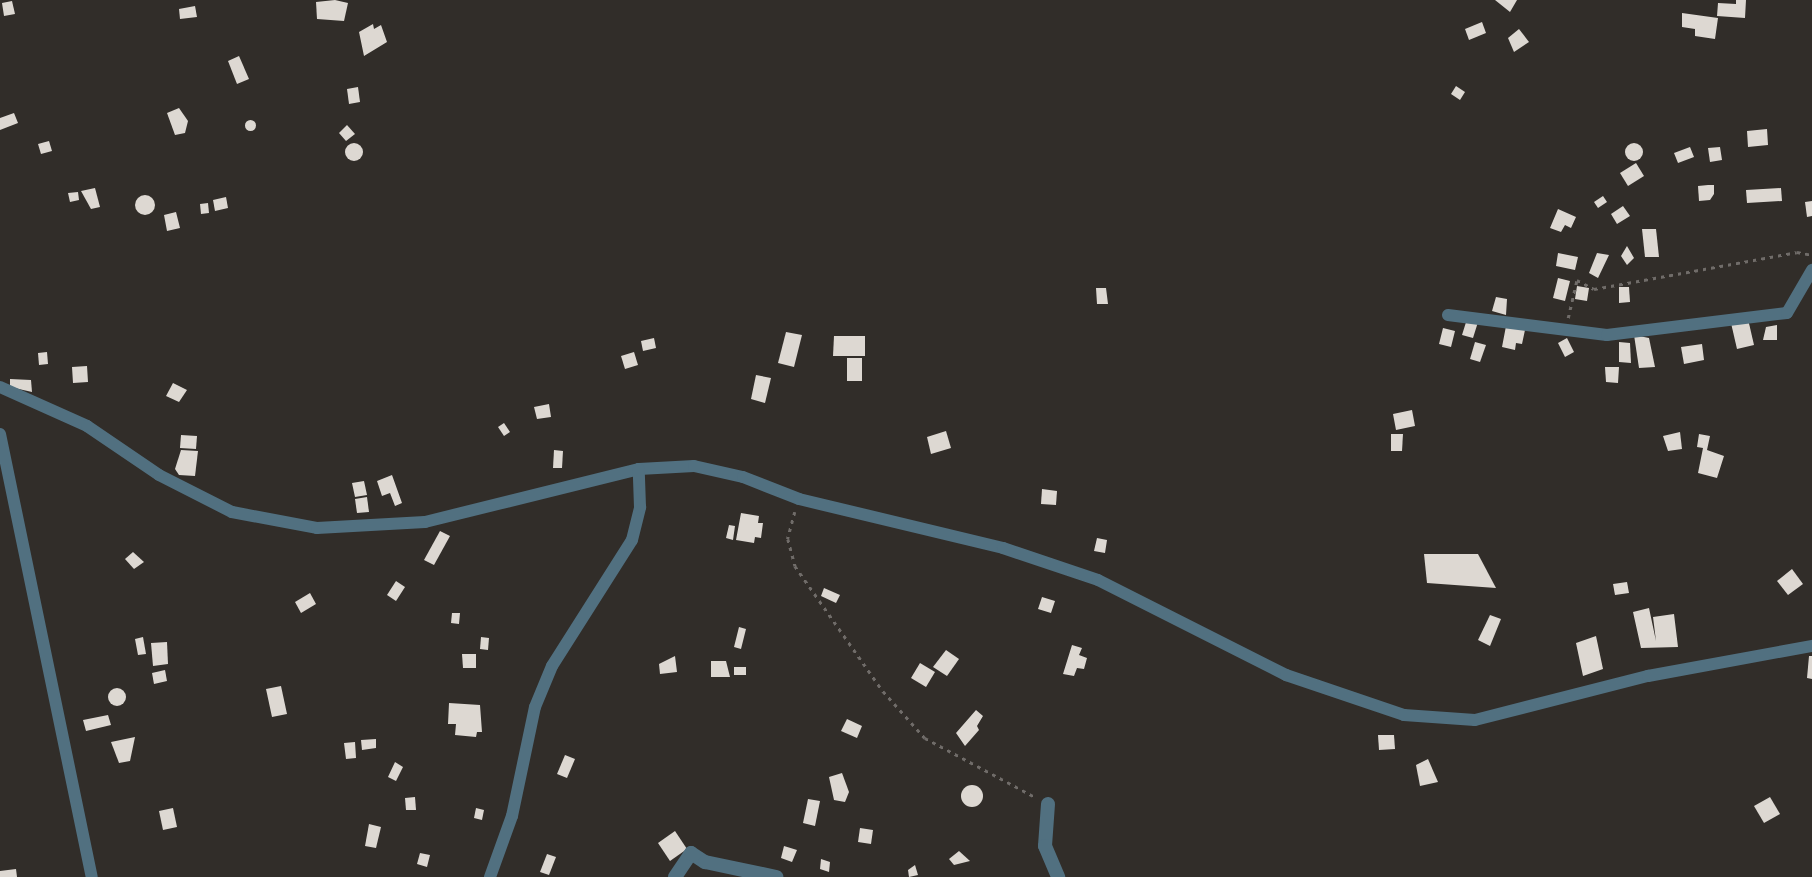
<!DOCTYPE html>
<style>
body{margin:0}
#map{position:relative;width:1812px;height:877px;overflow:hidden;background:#312d29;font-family:Montserrat,sans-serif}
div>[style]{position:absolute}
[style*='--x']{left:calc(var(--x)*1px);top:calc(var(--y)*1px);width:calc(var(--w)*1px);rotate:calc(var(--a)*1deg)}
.building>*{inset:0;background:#ddd8d2}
.round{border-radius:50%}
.path>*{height:2.5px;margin-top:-1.25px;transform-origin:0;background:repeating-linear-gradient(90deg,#706c69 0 3.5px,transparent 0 8.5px)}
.minor>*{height:12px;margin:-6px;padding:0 6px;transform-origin:6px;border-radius:6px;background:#517080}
.tertiary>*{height:14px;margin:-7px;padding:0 7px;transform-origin:7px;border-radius:7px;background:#517080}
span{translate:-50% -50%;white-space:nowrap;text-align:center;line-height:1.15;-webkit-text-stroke:7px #27241f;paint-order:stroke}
</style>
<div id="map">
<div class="building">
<i style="clip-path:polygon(335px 0,348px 3px,344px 21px,317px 19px,316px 2px)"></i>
<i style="clip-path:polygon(1495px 0,1517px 0,1510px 12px)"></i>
<i style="clip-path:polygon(1736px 0,1746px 0,1745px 18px,1717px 16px,1718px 3px,1736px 4px)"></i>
<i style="clip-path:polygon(12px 1px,15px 14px,4px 16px,2px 3px)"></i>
<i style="clip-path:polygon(195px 6px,197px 17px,180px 19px,179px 9px)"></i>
<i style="clip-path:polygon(1682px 13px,1718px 18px,1715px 39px,1695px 36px,1695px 29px,1682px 27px)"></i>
<i style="clip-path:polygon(1482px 22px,1486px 33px,1469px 40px,1465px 29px)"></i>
<i style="clip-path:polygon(373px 24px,374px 29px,381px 25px,387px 42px,364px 56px,359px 32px)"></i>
<i style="clip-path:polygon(1519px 29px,1529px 42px,1514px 52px,1508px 38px)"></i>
<i style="clip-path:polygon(239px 56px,249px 79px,237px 84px,228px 61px)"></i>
<i style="clip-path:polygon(1456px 86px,1465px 92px,1460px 100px,1451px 94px)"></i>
<i style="clip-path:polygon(358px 87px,360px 102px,349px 104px,347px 89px)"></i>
<i style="clip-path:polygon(179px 108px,188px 121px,185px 133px,175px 135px,167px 113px)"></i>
<i style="clip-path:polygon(14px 113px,18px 123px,0 130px,0 118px)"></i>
<i class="round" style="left:244.5px;top:119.5px;width:11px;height:11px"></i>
<i style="clip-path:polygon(347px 125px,355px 134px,346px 141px,339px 133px)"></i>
<i style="clip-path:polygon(1767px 129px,1768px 145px,1748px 147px,1747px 131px)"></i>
<i style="clip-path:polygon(49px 141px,52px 151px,41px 154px,38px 144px)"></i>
<i class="round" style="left:345px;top:143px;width:18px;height:18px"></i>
<i class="round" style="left:1625px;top:143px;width:18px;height:18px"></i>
<i style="clip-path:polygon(1690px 147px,1694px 157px,1678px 163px,1674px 153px)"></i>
<i style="clip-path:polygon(1720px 147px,1722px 160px,1710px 162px,1708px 148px)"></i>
<i style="clip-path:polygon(1636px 163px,1644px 176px,1628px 186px,1620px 173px)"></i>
<i style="clip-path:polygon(1708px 185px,1714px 185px,1714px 194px,1710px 200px,1699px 201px,1698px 186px)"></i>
<i style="clip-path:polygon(95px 188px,100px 207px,91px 209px,81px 191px)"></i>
<i style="clip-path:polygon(1781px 188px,1782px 201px,1747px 203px,1746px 190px)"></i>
<i style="clip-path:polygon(78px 192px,79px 200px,70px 202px,68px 193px)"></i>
<i class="round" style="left:135px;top:195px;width:20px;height:20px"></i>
<i style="clip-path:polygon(1603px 196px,1607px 202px,1598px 208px,1594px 202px)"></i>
<i style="clip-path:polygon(226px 197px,228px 208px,215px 211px,213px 200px)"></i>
<i style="clip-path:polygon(1812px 201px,1812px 216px,1807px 217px,1805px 202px)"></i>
<i style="clip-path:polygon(208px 203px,209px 213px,201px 214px,200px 204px)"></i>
<i style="clip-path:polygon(1623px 206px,1630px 216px,1617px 224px,1611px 214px)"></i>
<i style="clip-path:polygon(1558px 209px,1576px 217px,1571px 228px,1565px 225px,1561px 232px,1550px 228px)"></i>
<i style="clip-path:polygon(176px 212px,180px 228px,167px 231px,164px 215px)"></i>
<i style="clip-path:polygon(1642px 229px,1656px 229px,1659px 257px,1645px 257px)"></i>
<i style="clip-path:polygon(1627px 246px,1634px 258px,1627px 265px,1621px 256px)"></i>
<i style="clip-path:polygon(1558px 253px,1578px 257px,1575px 270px,1556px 266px)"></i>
<i style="clip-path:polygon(1597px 253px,1609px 255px,1598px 278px,1589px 273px)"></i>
<i style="clip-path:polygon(1558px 278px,1570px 281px,1565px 301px,1553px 298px)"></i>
<i style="clip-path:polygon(1577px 286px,1589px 288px,1587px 301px,1575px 299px)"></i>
<i style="clip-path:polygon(1619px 287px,1629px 287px,1630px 302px,1619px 303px)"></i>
<i style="clip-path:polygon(1096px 288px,1106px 288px,1108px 304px,1097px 304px)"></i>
<i style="clip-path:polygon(1496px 297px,1507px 299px,1506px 315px,1492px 311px)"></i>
<i style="clip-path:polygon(1467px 319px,1478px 322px,1473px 338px,1462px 335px)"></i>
<i style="clip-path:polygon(1748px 319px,1754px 345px,1737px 349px,1731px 323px)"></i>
<i style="clip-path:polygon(1777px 325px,1777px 340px,1763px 340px,1766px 327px)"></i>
<i style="clip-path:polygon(1506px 326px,1525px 330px,1522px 344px,1516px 343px,1515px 350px,1502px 347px)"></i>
<i style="clip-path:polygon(1443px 328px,1455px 331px,1451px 347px,1439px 344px)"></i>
<i style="clip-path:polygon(786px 332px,802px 335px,794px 367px,778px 363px)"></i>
<i style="clip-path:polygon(1634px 335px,1649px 338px,1655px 367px,1639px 368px)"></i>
<i style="clip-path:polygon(834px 336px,865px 336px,865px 356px,833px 356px)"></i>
<i style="clip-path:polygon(654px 338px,656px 348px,643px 351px,641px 341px)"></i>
<i style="clip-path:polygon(1567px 338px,1574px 352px,1565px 357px,1558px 343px)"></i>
<i style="clip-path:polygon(1475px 342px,1486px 345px,1480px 362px,1470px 359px)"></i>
<i style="clip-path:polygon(1619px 342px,1630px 343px,1631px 363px,1619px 362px)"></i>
<i style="clip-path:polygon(1702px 344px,1704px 360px,1684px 364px,1681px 347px)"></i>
<i style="clip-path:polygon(47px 352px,48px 364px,39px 365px,38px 353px)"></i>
<i style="clip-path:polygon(634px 352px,638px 365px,625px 369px,621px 356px)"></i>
<i style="clip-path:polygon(847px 358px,862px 358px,862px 381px,847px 381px)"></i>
<i style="clip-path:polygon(87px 366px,88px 382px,73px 383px,72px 367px)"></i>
<i style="clip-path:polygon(1605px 367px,1619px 367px,1618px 383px,1606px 382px)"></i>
<i style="clip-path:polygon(756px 375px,771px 378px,765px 403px,751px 399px)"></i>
<i style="clip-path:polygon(10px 379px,31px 380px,32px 392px,10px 387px)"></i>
<i style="clip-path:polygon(173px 383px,187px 390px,179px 402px,166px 396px)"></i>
<i style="clip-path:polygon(549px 404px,551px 417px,537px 419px,534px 407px)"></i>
<i style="clip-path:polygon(1412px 410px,1415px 426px,1396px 430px,1393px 414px)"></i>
<i style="clip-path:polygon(504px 423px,510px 432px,504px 436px,498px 427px)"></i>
<i style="clip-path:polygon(946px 431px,951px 448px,931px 454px,927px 437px)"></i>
<i style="clip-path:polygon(1680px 432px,1682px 449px,1668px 451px,1663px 436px)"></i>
<i style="clip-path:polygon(1391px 434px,1403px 434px,1402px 451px,1391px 451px)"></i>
<i style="clip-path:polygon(1699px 434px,1710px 436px,1707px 450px,1724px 456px,1717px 478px,1698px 473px,1703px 448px,1697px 447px)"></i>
<i style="clip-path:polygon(181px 435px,197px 436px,196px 449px,180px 448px)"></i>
<i style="clip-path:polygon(181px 450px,198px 451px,195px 476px,179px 475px,175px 469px)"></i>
<i style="clip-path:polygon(554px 450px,563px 451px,562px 468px,553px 468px)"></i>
<i style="clip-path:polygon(392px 475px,402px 503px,395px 506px,390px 493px,382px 496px,377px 481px)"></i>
<i style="clip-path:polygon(364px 481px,367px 495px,355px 497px,352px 483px)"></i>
<i style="clip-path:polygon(1042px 489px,1057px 491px,1056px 505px,1041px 504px)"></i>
<i style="clip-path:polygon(367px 497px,369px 512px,357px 513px,355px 499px)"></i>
<i style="clip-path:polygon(741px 513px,759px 516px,758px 523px,763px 523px,761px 538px,755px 537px,754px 543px,736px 540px)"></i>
<i style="clip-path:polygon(729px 525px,735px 526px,733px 540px,726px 538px)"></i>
<i style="clip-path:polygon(440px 531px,450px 536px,434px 565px,424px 560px)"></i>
<i style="clip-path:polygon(1097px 538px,1107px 540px,1105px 553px,1094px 551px)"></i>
<i style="clip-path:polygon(133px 552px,144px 562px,134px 569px,125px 559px)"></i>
<i style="clip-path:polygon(1424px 554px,1478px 554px,1496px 588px,1427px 583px)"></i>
<i style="clip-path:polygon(1792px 569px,1803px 584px,1788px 595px,1777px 581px)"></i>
<i style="clip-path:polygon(396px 581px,405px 587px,396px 601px,387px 595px)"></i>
<i style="clip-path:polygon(1627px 582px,1629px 593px,1615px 595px,1613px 584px)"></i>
<i style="clip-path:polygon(824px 588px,840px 595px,836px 603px,821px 596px)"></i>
<i style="clip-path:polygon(310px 593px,316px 604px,301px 613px,295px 602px)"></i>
<i style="clip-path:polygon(1042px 597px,1055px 601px,1051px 613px,1038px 609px)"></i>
<i style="clip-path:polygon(1649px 608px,1656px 641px,1653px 617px,1674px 614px,1678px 647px,1641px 648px,1633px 612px)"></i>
<i style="clip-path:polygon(452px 613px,460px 613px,459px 624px,451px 623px)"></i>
<i style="clip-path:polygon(1490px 615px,1501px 619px,1490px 646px,1478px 640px)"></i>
<i style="clip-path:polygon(739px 627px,746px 629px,741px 649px,734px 647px)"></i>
<i style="clip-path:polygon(1596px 636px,1603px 669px,1583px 676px,1576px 643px)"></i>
<i style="clip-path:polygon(143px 637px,146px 654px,138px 655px,135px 639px)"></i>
<i style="clip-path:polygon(481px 637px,489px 638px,488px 650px,480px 649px)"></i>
<i style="clip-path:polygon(167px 642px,168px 664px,153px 666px,151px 643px)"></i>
<i style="clip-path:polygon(1072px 645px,1082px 648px,1079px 655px,1087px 658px,1084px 669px,1077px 668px,1074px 676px,1063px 674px)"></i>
<i style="clip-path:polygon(946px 650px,959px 659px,947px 676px,933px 667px)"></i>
<i style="clip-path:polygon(462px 654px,476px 654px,476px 668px,463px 668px)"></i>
<i style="clip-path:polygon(675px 656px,677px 672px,660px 674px,659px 664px)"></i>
<i style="clip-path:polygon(1809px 656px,1812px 656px,1812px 679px,1807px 678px)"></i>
<i style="clip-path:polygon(711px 661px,726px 661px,730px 677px,711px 677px)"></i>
<i style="clip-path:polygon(920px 663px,935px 672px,926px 687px,911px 678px)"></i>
<i style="clip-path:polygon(734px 667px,746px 667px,746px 675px,734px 675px)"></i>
<i style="clip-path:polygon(165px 670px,167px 681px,154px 684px,152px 673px)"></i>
<i style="clip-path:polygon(281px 686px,287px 714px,272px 717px,266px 689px)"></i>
<i class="round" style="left:108px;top:688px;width:18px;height:18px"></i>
<i style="clip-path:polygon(449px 703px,480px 705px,482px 732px,477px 732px,476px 737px,455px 735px,456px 724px,448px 724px)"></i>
<i style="clip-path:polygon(976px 710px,983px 716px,977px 726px,979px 730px,965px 746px,956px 733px)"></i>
<i style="clip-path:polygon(108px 715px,111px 725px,86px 731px,83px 720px)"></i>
<i style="clip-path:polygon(847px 719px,862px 726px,857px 738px,841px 731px)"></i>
<i style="clip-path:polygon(1378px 735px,1394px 735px,1395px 749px,1379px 750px)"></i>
<i style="clip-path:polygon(135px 737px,130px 761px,119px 763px,111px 742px)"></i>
<i style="clip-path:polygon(376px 739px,376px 748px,362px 750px,361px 740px)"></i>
<i style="clip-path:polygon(355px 742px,356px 758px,346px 759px,344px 743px)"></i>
<i style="clip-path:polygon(565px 755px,575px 759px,567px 778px,557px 774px)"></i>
<i style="clip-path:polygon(1428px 759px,1438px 782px,1420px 786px,1416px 765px)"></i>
<i style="clip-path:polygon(395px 762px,403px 767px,396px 781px,388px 777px)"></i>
<i style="clip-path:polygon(842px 773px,849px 792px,845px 802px,834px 800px,829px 777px)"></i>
<i class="round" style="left:961px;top:785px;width:22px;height:22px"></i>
<i style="clip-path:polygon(415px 797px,416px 810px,406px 810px,405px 798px)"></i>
<i style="clip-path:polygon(1770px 797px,1780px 814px,1764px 823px,1754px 806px)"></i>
<i style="clip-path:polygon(808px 799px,820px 801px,815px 826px,803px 823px)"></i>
<i style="clip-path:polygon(173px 808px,177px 827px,163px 830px,159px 811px)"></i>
<i style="clip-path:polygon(476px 808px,484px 810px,482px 820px,474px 818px)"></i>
<i style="clip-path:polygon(369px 824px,381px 827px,376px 848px,365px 846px)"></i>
<i style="clip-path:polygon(860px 828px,873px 830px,871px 844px,858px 842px)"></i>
<i style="clip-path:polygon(675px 831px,687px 849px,670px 861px,658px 843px)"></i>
<i style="clip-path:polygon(784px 846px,797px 850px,792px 862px,781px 858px)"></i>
<i style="clip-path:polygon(959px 851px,970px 861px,954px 865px,949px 859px)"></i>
<i style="clip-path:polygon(420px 853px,430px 855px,427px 867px,417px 864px)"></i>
<i style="clip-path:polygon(547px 854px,556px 857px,549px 875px,540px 872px)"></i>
<i style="clip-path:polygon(821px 859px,830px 862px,829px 872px,820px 869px)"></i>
<i style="clip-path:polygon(915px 865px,918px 875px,909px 877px,908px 870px)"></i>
<i style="clip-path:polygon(16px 869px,17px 877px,0 877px,0 871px)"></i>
</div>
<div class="path">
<i style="--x:1568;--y:318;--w:39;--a:-77"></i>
<i style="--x:1577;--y:280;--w:19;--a:28"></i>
<i style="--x:1594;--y:289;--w:206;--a:-10.3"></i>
<i style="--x:1797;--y:252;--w:15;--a:11"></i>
<i style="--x:795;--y:512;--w:28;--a:105"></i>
<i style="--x:788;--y:539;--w:28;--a:75"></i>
<i style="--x:795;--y:566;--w:153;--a:54.9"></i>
<i style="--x:883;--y:691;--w:63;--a:48.2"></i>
<i style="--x:925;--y:738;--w:127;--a:28.2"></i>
</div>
<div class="minor">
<i style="--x:1448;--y:315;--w:160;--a:7.2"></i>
<i style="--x:1607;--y:335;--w:181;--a:-7"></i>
<i style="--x:1787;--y:313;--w:50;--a:-59.8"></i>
<i style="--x:0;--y:387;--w:95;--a:24.1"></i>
<i style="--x:87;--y:426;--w:87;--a:34.2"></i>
<i style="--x:159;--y:475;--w:82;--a:26.9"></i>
<i style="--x:232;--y:512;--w:86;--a:10.7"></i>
<i style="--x:317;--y:528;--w:108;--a:-3.2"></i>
<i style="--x:425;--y:522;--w:220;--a:-13.9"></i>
<i style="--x:639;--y:469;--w:55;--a:-3.1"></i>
<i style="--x:694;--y:466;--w:50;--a:12.7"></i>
<i style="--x:743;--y:477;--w:60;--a:21.4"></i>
<i style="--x:799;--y:499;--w:210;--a:13.5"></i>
<i style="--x:1003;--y:548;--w:100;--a:18.6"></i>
<i style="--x:1098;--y:580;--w:211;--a:26.8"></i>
<i style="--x:1286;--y:675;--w:125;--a:18.7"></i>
<i style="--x:1404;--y:715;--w:71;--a:4"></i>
<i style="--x:1475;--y:720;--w:179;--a:-14.3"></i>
<i style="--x:1648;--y:676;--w:167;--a:-10.4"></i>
<i style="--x:0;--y:434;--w:452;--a:78.3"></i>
<i style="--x:490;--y:877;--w:65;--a:-70.2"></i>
<i style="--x:512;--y:816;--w:111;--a:-78.1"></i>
<i style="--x:535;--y:707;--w:44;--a:-67.5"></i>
<i style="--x:552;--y:666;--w:149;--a:-57.6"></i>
<i style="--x:632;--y:540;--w:34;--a:-76"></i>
<i style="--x:640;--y:507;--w:38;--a:-92"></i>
</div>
<div class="tertiary">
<i style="--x:1048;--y:804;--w:42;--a:94.1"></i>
<i style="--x:1045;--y:846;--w:34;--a:67"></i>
<i style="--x:675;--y:877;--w:29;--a:-56"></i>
<i style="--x:691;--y:853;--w:17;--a:33"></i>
<i style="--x:705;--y:862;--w:73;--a:11.9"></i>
</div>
</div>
